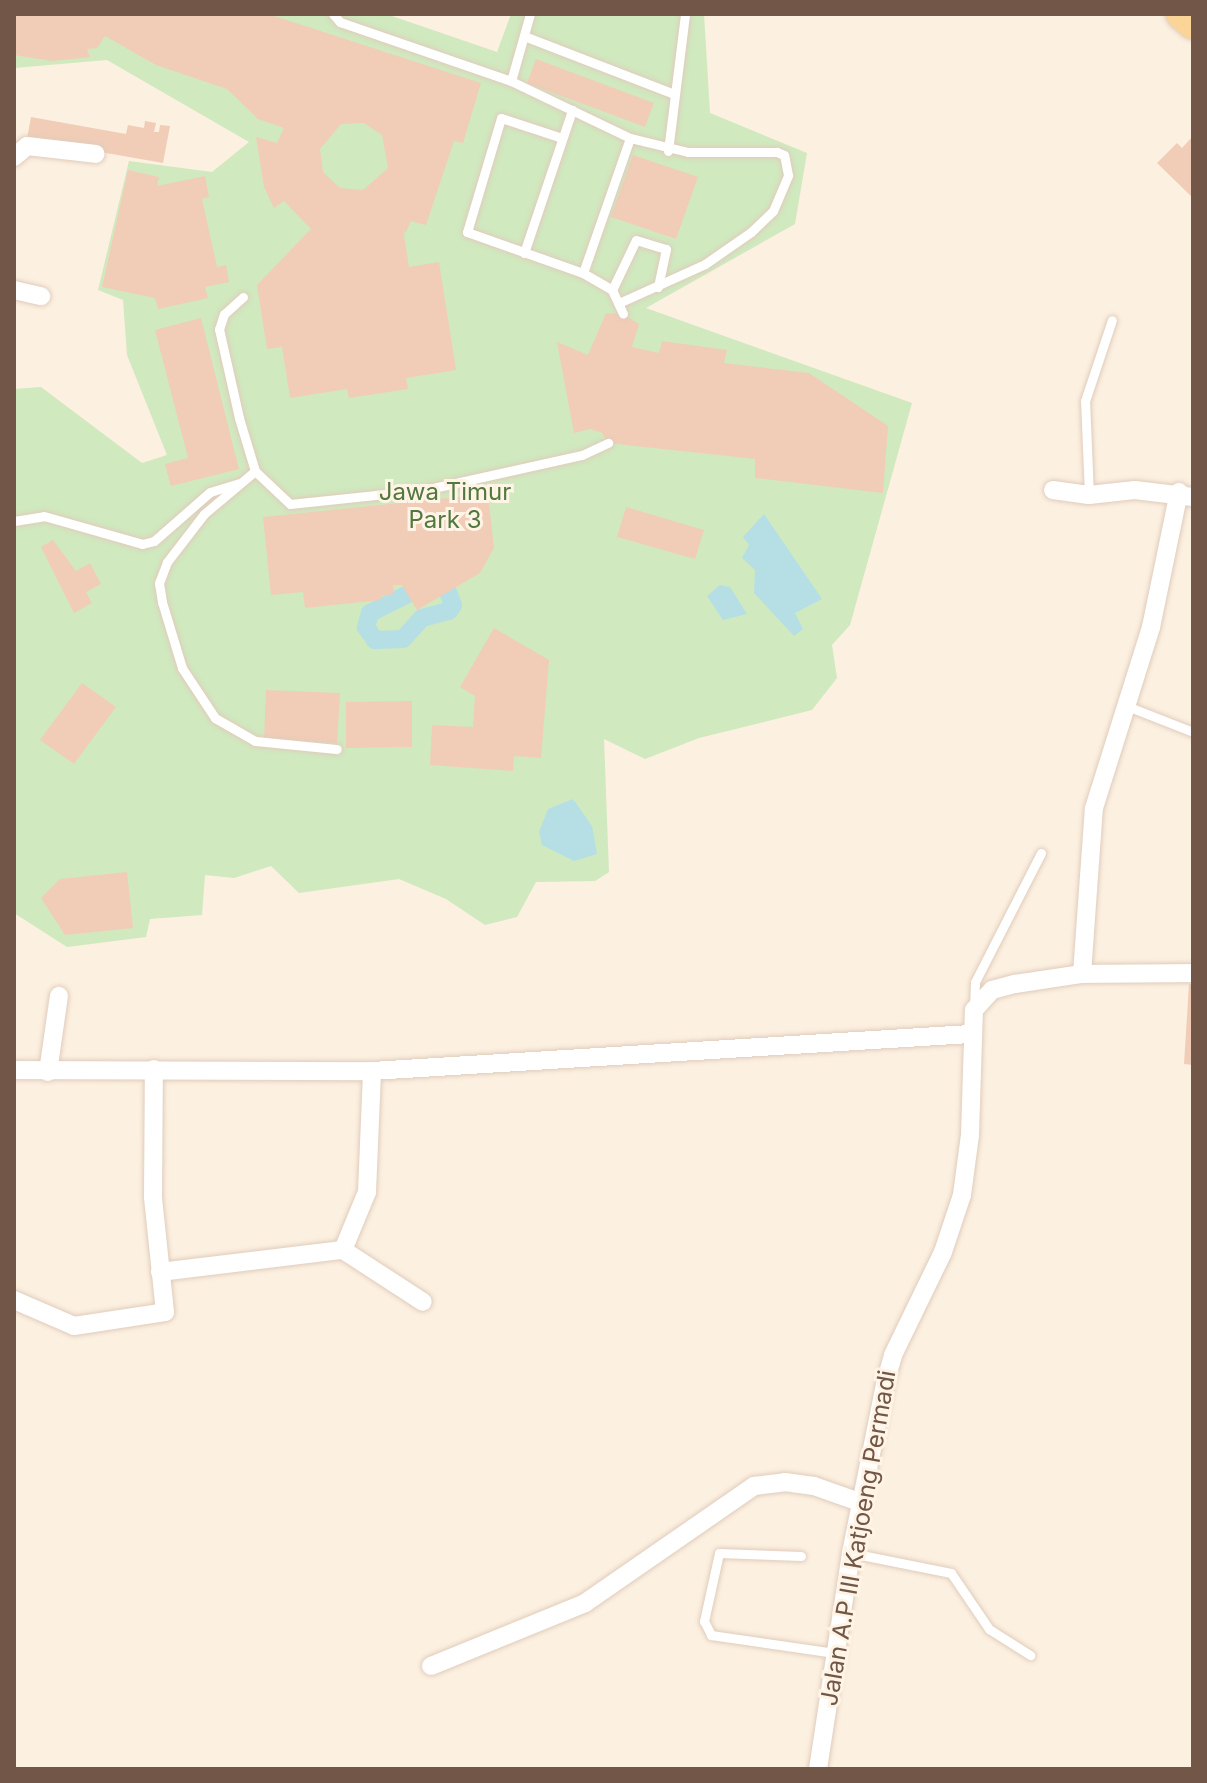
<!DOCTYPE html>
<style>
body{margin:0}
#map{position:relative;width:1207px;height:1783px;overflow:hidden;background:#fcf0e0;font-family:Inter,sans-serif}
div>[style]{position:absolute}
[style*='--x']{left:calc(var(--x)*1px);top:calc(var(--y)*1px);width:calc(var(--w)*1px);rotate:calc(var(--a)*1deg)}
.green>*{inset:0;background:#d0e9bf}
.water>*{inset:0;background:#b5dfe5}
.canal>*{height:18px;margin:-9px;padding:0 9px;transform-origin:9px;border-radius:9px;background:#b5dfe5}
.building>*{inset:0;background:#f1cdb7}
.roads{filter:drop-shadow(0 0 2px #e0ccbc) drop-shadow(0 0 2px #e0ccbc)}
.lane>*{height:9px;margin:-4.5px;padding:0 4.5px;transform-origin:4.5px;border-radius:4.5px;background:#fff}
.street>*{height:18px;margin:-9px;padding:0 9px;transform-origin:9px;border-radius:9px;background:#fff}
.primary>*{height:30px;margin:-15px;padding:0 15px;transform-origin:15px;border-radius:15px;background:#fbd497}
span{translate:-50% -50%;white-space:nowrap;text-align:center;line-height:1.15;-webkit-text-stroke:6px #fff4e5;paint-order:stroke}
.park-label{font-size:24px;color:#527840}
.street-label{font-size:24px;color:#725647}
.frame{position:absolute;inset:0;border:16px solid #725647;pointer-events:none}
</style>
<div id="map">
<div class="green">
<i style="clip-path:polygon(14px 14px,386px 14px,497px 52px,511px 14px,704px 14px,710px 113px,807px 153px,795px 224px,646px 308px,912px 403px,850px 625px,832px 645px,837px 678px,812px 710px,699px 738px,645px 759px,604px 739px,609px 872px,595px 881px,536px 882px,517px 917px,485px 925px,446px 899px,399px 879px,299px 893px,271px 866px,234px 878px,205px 875px,202px 915px,150px 919px,146px 937px,67px 947px,14px 913px,14px 389px,41px 387px,142px 463px,167px 455px,127px 355px,123px 300px,98px 290px,129px 161px,212px 172px,249px 142px,107px 60px,14px 68px)"></i>
</div>
<div class="water">
<i style="clip-path:polygon(764px 514px,822px 599px,795px 613px,803px 629px,794px 636px,754px 593px,755px 570px,742px 558px,749px 545px,743px 537px)"></i>
<i style="clip-path:polygon(720px 585px,730px 587px,747px 614px,723px 620px,707px 596px)"></i>
<i style="clip-path:polygon(573px 799px,592px 826px,597px 854px,574px 861px,542px 845px,539px 832px,548px 809px)"></i>
</div>
<div class="canal">
<i style="--x:408;--y:594;--w:42;--a:153.4"></i>
<i style="--x:370;--y:613;--w:15;--a:106"></i>
<i style="--x:366;--y:627;--w:16;--a:55"></i>
<i style="--x:375;--y:640;--w:28;--a:-2"></i>
<i style="--x:403;--y:639;--w:28;--a:-48"></i>
<i style="--x:422;--y:618;--w:28;--a:-15"></i>
<i style="--x:449;--y:611;--w:7;--a:-56"></i>
<i style="--x:453;--y:605;--w:14;--a:-111"></i>
</div>
<div class="building">
<i style="clip-path:polygon(evenodd,14px 14px,268px 14px,481px 83px,463px 143px,454px 141px,426px 225px,411px 221px,405px 234px,403px 229px,409px 267px,439px 262px,456px 370px,406px 378px,408px 389px,349px 398px,347px 389px,290px 398px,282px 347px,267px 349px,257px 285px,311px 229px,284px 201px,274px 208px,264px 187px,256px 137px,277px 143px,284px 128px,258px 119px,227px 89px,156px 65px,105px 36px,97px 48px,87px 49px,90px 57px,52px 61px,14px 55px,14px 14px,364px 123px,382px 135px,388px 168px,363px 190px,340px 188px,323px 172px,320px 149px,341px 124px,364px 123px)"></i>
<i style="clip-path:polygon(536px 59px,654px 103px,645px 127px,527px 83px)"></i>
<i style="clip-path:polygon(31px 117px,126px 134px,128px 125px,144px 128px,145px 121px,156px 123px,154px 132px,159px 132px,160px 125px,170px 126px,163px 163px,27px 139px)"></i>
<i style="clip-path:polygon(1193px 136px,1193px 198px,1157px 163px,1177px 143px,1182px 148px)"></i>
<i style="clip-path:polygon(633px 155px,698px 177px,676px 239px,611px 217px)"></i>
<i style="clip-path:polygon(128px 170px,159px 177px,157px 186px,205px 176px,209px 197px,202px 199px,217px 267px,226px 265px,229px 282px,205px 287px,208px 298px,158px 309px,155px 298px,102px 287px)"></i>
<i style="clip-path:polygon(606px 313px,623px 314px,639px 324px,632px 347px,659px 353px,662px 341px,727px 350px,724px 363px,809px 373px,888px 426px,883px 493px,755px 478px,755px 459px,608px 443px,602px 433px,590px 429px,574px 433px,557px 342px,588px 355px)"></i>
<i style="clip-path:polygon(201px 318px,239px 469px,171px 486px,165px 464px,188px 458px,155px 330px)"></i>
<i style="clip-path:polygon(488px 494px,494px 548px,480px 573px,417px 610px,402px 585px,393px 585px,394px 594px,381px 596px,381px 600px,305px 608px,303px 592px,271px 595px,263px 517px)"></i>
<i style="clip-path:polygon(626px 507px,704px 530px,695px 559px,617px 537px)"></i>
<i style="clip-path:polygon(53px 540px,76px 571px,90px 563px,101px 584px,86px 592px,92px 603px,74px 613px,41px 547px)"></i>
<i style="clip-path:polygon(494px 628px,549px 660px,541px 758px,514px 756px,513px 771px,430px 765px,432px 725px,473px 727px,475px 696px,460px 687px)"></i>
<i style="clip-path:polygon(82px 683px,116px 707px,74px 764px,40px 740px)"></i>
<i style="clip-path:polygon(266px 690px,340px 693px,337px 743px,264px 739px)"></i>
<i style="clip-path:polygon(412px 701px,412px 747px,346px 748px,346px 702px)"></i>
<i style="clip-path:polygon(127px 872px,133px 928px,65px 935px,41px 898px,60px 879px)"></i>
<i style="clip-path:polygon(1189px 984px,1193px 984px,1193px 1065px,1184px 1064px)"></i>
</div>
<div class="roads">
<div class="lane">
<i style="--x:333;--y:14;--w:11;--a:49"></i>
<i style="--x:340;--y:22;--w:181;--a:19"></i>
<i style="--x:511;--y:81;--w:132;--a:25.6"></i>
<i style="--x:630;--y:138;--w:143;--a:109.2"></i>
<i style="--x:583;--y:273;--w:34;--a:30"></i>
<i style="--x:612;--y:290;--w:26;--a:65"></i>
<i style="--x:524;--y:36;--w:161;--a:21.1"></i>
<i style="--x:511;--y:81;--w:70;--a:-74.2"></i>
<i style="--x:562;--y:138;--w:64;--a:-161.8"></i>
<i style="--x:501;--y:118;--w:119;--a:106.6"></i>
<i style="--x:467;--y:232;--w:123;--a:19.5"></i>
<i style="--x:668;--y:151;--w:138;--a:-82.9"></i>
<i style="--x:524;--y:253;--w:151;--a:-71.4"></i>
<i style="--x:612;--y:290;--w:55;--a:-64.4"></i>
<i style="--x:636;--y:240;--w:31;--a:17"></i>
<i style="--x:666;--y:249;--w:39;--a:102"></i>
<i style="--x:243;--y:297;--w:25;--a:138"></i>
<i style="--x:224;--y:314;--w:16;--a:108"></i>
<i style="--x:219;--y:329;--w:91;--a:77.3"></i>
<i style="--x:239;--y:418;--w:55;--a:73.2"></i>
<i style="--x:255;--y:471;--w:48;--a:43.3"></i>
<i style="--x:290;--y:504;--w:135;--a:-6"></i>
<i style="--x:424;--y:490;--w:162;--a:-12.5"></i>
<i style="--x:582;--y:455;--w:29;--a:-25"></i>
<i style="--x:621;--y:302;--w:92;--a:-24.3"></i>
<i style="--x:705;--y:264;--w:56;--a:-34.8"></i>
<i style="--x:751;--y:232;--w:30;--a:-44"></i>
<i style="--x:773;--y:211;--w:39;--a:-67"></i>
<i style="--x:788;--y:175;--w:20;--a:-101"></i>
<i style="--x:784;--y:155;--w:8;--a:-157"></i>
<i style="--x:777;--y:152;--w:89;--a:180"></i>
<i style="--x:688;--y:152;--w:60;--a:-166.4"></i>
<i style="--x:255;--y:471;--w:67;--a:139.9"></i>
<i style="--x:204;--y:514;--w:61;--a:127.6"></i>
<i style="--x:167;--y:562;--w:22;--a:111"></i>
<i style="--x:159;--y:583;--w:19;--a:81"></i>
<i style="--x:162;--y:602;--w:69;--a:73.1"></i>
<i style="--x:182;--y:668;--w:60;--a:56.6"></i>
<i style="--x:215;--y:718;--w:46;--a:29.9"></i>
<i style="--x:255;--y:741;--w:82;--a:5.6"></i>
<i style="--x:1089;--y:495;--w:94;--a:-92.4"></i>
<i style="--x:1085;--y:401;--w:85;--a:-71.6"></i>
<i style="--x:14;--y:521;--w:30;--a:-9"></i>
<i style="--x:44;--y:516;--w:102;--a:15.9"></i>
<i style="--x:142;--y:544;--w:12;--a:-14"></i>
<i style="--x:154;--y:541;--w:74;--a:-41.2"></i>
<i style="--x:210;--y:492;--w:30;--a:-17"></i>
<i style="--x:1127;--y:706;--w:71;--a:21.5"></i>
<i style="--x:974;--y:1010;--w:28;--a:-88"></i>
<i style="--x:975;--y:982;--w:145;--a:-62.9"></i>
<i style="--x:851;--y:1553;--w:102;--a:11.3"></i>
<i style="--x:951;--y:1573;--w:68;--a:55.8"></i>
<i style="--x:989;--y:1629;--w:49;--a:32.4"></i>
<i style="--x:801;--y:1556;--w:82;--a:-177.9"></i>
<i style="--x:719;--y:1553;--w:70;--a:102.4"></i>
<i style="--x:704;--y:1621;--w:16;--a:63"></i>
<i style="--x:711;--y:1635;--w:125;--a:8.3"></i>
</div>
<div class="street">
<i style="--x:14;--y:157;--w:17;--a:-40"></i>
<i style="--x:27;--y:146;--w:69;--a:6.6"></i>
<i style="--x:14;--y:290;--w:28;--a:13"></i>
<i style="--x:1053;--y:490;--w:36;--a:8"></i>
<i style="--x:1089;--y:495;--w:46;--a:-6.2"></i>
<i style="--x:1135;--y:490;--w:58;--a:6.9"></i>
<i style="--x:1082;--y:974;--w:166;--a:-85.9"></i>
<i style="--x:1094;--y:808;--w:190;--a:-72.5"></i>
<i style="--x:1151;--y:627;--w:138;--a:-78.3"></i>
<i style="--x:14;--y:1070;--w:358;--a:0.2"></i>
<i style="--x:372;--y:1071;--w:599;--a:-3.54"></i>
<i style="--x:48;--y:1072;--w:77;--a:-81.8"></i>
<i style="--x:343;--y:1250;--w:63;--a:-67.5"></i>
<i style="--x:367;--y:1192;--w:121;--a:-87.6"></i>
<i style="--x:160;--y:1272;--w:184;--a:-6.9"></i>
<i style="--x:343;--y:1250;--w:95;--a:33"></i>
<i style="--x:14;--y:1300;--w:65;--a:23.4"></i>
<i style="--x:74;--y:1326;--w:92;--a:-8.7"></i>
<i style="--x:165;--y:1312;--w:116;--a:-96"></i>
<i style="--x:153;--y:1197;--w:128;--a:-89.6"></i>
<i style="--x:431;--y:1666;--w:166;--a:-22.2"></i>
<i style="--x:585;--y:1603;--w:206;--a:-34.7"></i>
<i style="--x:754;--y:1486;--w:31;--a:-7"></i>
<i style="--x:785;--y:1482;--w:29;--a:8"></i>
<i style="--x:814;--y:1486;--w:51;--a:19.5"></i>
<i style="--x:818;--y:1769;--w:219;--a:-81.3"></i>
<i style="--x:851;--y:1553;--w:177;--a:-78.6"></i>
<i style="--x:886;--y:1380;--w:26;--a:-74"></i>
<i style="--x:893;--y:1355;--w:114;--a:-64.1"></i>
<i style="--x:943;--y:1252;--w:60;--a:-71.6"></i>
<i style="--x:962;--y:1195;--w:61;--a:-82.4"></i>
<i style="--x:970;--y:1135;--w:125;--a:-88.2"></i>
<i style="--x:974;--y:1010;--w:27;--a:-48"></i>
<i style="--x:992;--y:990;--w:24;--a:-15"></i>
<i style="--x:1015;--y:984;--w:68;--a:-8.5"></i>
<i style="--x:1082;--y:974;--w:111;--a:-0.5"></i>
</div>
<div class="primary">
<i style="--x:1181;--y:14;--w:16;--a:40"></i>
</div>
</div>
<div class="park-label">
<span style="left:445px;top:506px">Jawa Timur<br>Park 3</span>
</div>
<div class="street-label">
<span style="left:858px;top:1538px;rotate:-80deg">Jalan A.P III Katjoeng Permadi</span>
</div>
<div class="frame"></div>
</div>
